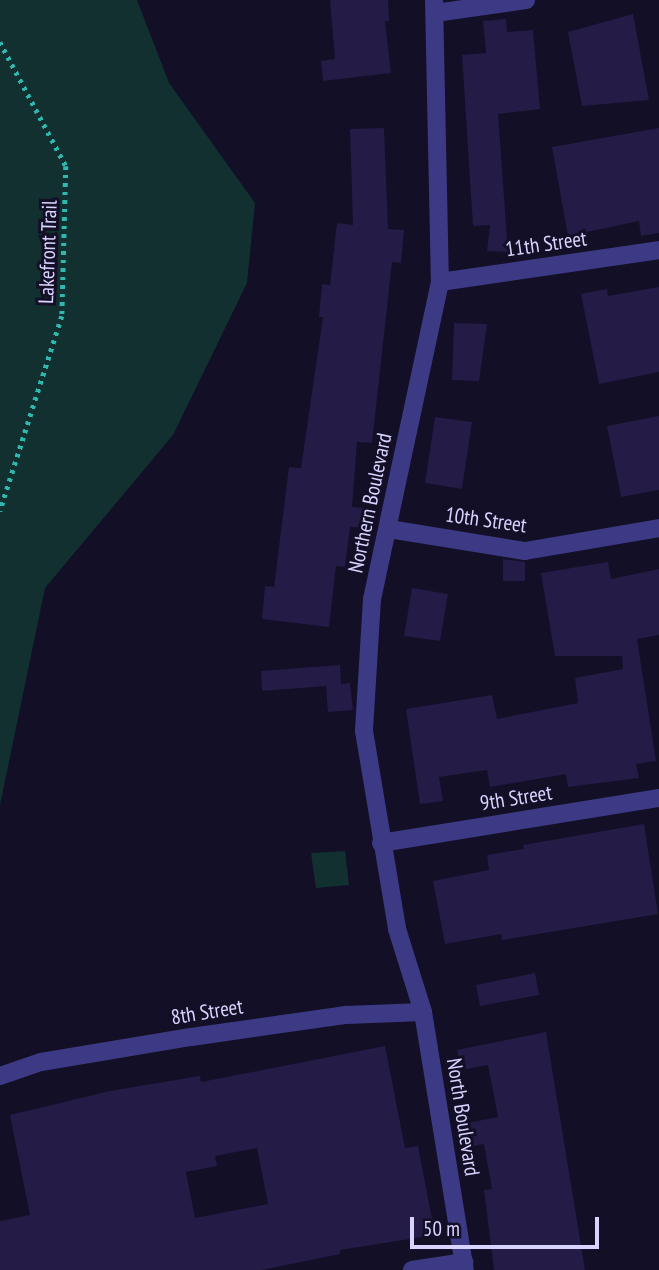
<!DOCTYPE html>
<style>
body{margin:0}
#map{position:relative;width:659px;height:1270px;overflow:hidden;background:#130f26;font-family:"PT Sans Narrow",sans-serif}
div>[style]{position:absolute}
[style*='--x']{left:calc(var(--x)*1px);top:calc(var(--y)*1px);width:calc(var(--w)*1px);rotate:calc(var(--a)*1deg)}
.green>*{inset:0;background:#12302f}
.building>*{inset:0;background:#241b47}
.path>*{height:4.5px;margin-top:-2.25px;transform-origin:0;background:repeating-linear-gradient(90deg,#2fb8b0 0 3.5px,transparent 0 8.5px)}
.minor>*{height:18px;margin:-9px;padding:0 9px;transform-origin:9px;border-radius:9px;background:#3d3a85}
span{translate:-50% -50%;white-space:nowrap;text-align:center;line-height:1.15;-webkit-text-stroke:6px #130f26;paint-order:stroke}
.street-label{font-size:21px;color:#d9d4ff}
.scale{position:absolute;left:410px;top:1217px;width:189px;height:32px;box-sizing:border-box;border:4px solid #d9d4ff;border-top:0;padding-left:9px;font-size:21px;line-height:24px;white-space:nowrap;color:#d9d4ff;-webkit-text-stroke:5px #130f26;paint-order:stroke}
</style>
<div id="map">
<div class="green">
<i style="clip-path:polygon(0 0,137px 0,169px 83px,255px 203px,247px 283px,173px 435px,45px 588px,0 805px)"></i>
<i style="clip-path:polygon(345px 851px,349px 885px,316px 888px,311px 853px)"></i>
</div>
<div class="building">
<i style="clip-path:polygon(330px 0,388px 0,389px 21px,385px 21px,391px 73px,323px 81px,321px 61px,335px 59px)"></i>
<i style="clip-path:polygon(633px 14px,649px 100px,582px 106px,568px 32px)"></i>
<i style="clip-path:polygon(506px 19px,507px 32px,533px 30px,540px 109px,498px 114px,508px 252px,487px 251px,490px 225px,473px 226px,462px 55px,486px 53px,483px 21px)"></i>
<i style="clip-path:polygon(384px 128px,388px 229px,404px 230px,401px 263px,392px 262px,372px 443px,357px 442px,352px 507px,373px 509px,371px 528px,350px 527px,345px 567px,336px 566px,329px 627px,262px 619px,265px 586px,274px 587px,289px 467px,301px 468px,323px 317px,319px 317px,322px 284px,330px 285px,337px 223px,353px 225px,350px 129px)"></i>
<i style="clip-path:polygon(659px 128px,659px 233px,641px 236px,639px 221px,568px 236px,552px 147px)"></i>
<i style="clip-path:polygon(659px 287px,659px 372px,599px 384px,581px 294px,607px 289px,608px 296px)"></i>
<i style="clip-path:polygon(454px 323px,487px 324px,479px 381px,452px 380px)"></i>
<i style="clip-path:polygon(659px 416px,659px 490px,621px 497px,607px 426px)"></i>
<i style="clip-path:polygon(435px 417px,472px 422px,462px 489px,425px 483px)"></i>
<i style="clip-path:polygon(503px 559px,525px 562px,525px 581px,503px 581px)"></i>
<i style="clip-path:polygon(608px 562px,611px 579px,659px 569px,659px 635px,637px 639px,656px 761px,636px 764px,639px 778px,568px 787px,566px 774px,490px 787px,487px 770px,439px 777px,443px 801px,420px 804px,406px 709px,492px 695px,497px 719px,578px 703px,575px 678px,623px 669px,622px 656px,555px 656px,541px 573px)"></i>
<i style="clip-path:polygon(412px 588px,448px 594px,440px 641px,404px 636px)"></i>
<i style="clip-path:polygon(340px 665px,341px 684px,350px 683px,353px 710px,328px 712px,326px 686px,262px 691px,261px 671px)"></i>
<i style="clip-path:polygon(644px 824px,658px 914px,502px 940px,501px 934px,445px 944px,433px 881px,489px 870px,487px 855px,524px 849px,523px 845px)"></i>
<i style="clip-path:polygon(535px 973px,539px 995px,480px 1006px,476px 985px)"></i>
<i style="clip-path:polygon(546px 1032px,585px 1270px,494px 1270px,484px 1190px,492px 1189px,484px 1144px,461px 1148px,457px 1125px,498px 1117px,488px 1065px,461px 1070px,457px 1050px)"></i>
<i style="clip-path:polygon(evenodd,385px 1046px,405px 1148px,418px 1146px,435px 1235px,340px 1250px,340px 1254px,262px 1270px,0 1270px,0 1221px,30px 1215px,10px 1115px,110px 1091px,200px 1076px,201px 1082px,385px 1046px,257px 1148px,268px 1204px,195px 1218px,186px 1172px,217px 1166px,215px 1156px,257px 1148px)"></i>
</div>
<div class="path">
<i style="--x:0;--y:42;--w:140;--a:62"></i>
<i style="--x:66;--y:166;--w:150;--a:91.5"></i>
<i style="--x:62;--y:316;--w:205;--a:107.6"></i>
</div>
<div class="minor">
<i style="--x:434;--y:0;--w:282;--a:88.8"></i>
<i style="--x:440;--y:282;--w:324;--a:102.1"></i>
<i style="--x:372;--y:599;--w:132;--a:93.5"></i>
<i style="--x:364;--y:731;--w:201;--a:80.5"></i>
<i style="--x:397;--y:929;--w:87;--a:72.6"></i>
<i style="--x:423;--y:1012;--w:261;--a:80.8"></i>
<i style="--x:435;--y:13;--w:92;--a:-8.1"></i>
<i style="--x:440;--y:282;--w:221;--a:-8.3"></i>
<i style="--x:389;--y:529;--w:138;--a:9.2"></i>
<i style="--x:525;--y:551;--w:136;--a:-9.7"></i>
<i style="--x:381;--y:843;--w:282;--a:-9.2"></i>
<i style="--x:0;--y:1076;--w:43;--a:-18.9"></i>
<i style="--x:41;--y:1062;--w:152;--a:-9.5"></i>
<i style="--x:191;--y:1037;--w:157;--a:-8.1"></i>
<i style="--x:346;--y:1015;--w:77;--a:-2.2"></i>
<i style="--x:412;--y:1270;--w:53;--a:-8.7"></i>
</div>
<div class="street-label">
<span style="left:546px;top:244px;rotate:-8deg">11th Street</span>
<span style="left:48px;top:252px;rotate:-88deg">Lakefront Trail</span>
<span style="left:370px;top:503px;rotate:-78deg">Northern Boulevard</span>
<span style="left:486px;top:520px;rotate:8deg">10th Street</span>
<span style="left:516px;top:798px;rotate:-9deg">9th Street</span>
<span style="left:207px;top:1012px;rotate:-9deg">8th Street</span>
<span style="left:463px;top:1117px;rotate:81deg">North Boulevard</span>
</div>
<div class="scale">50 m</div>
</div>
